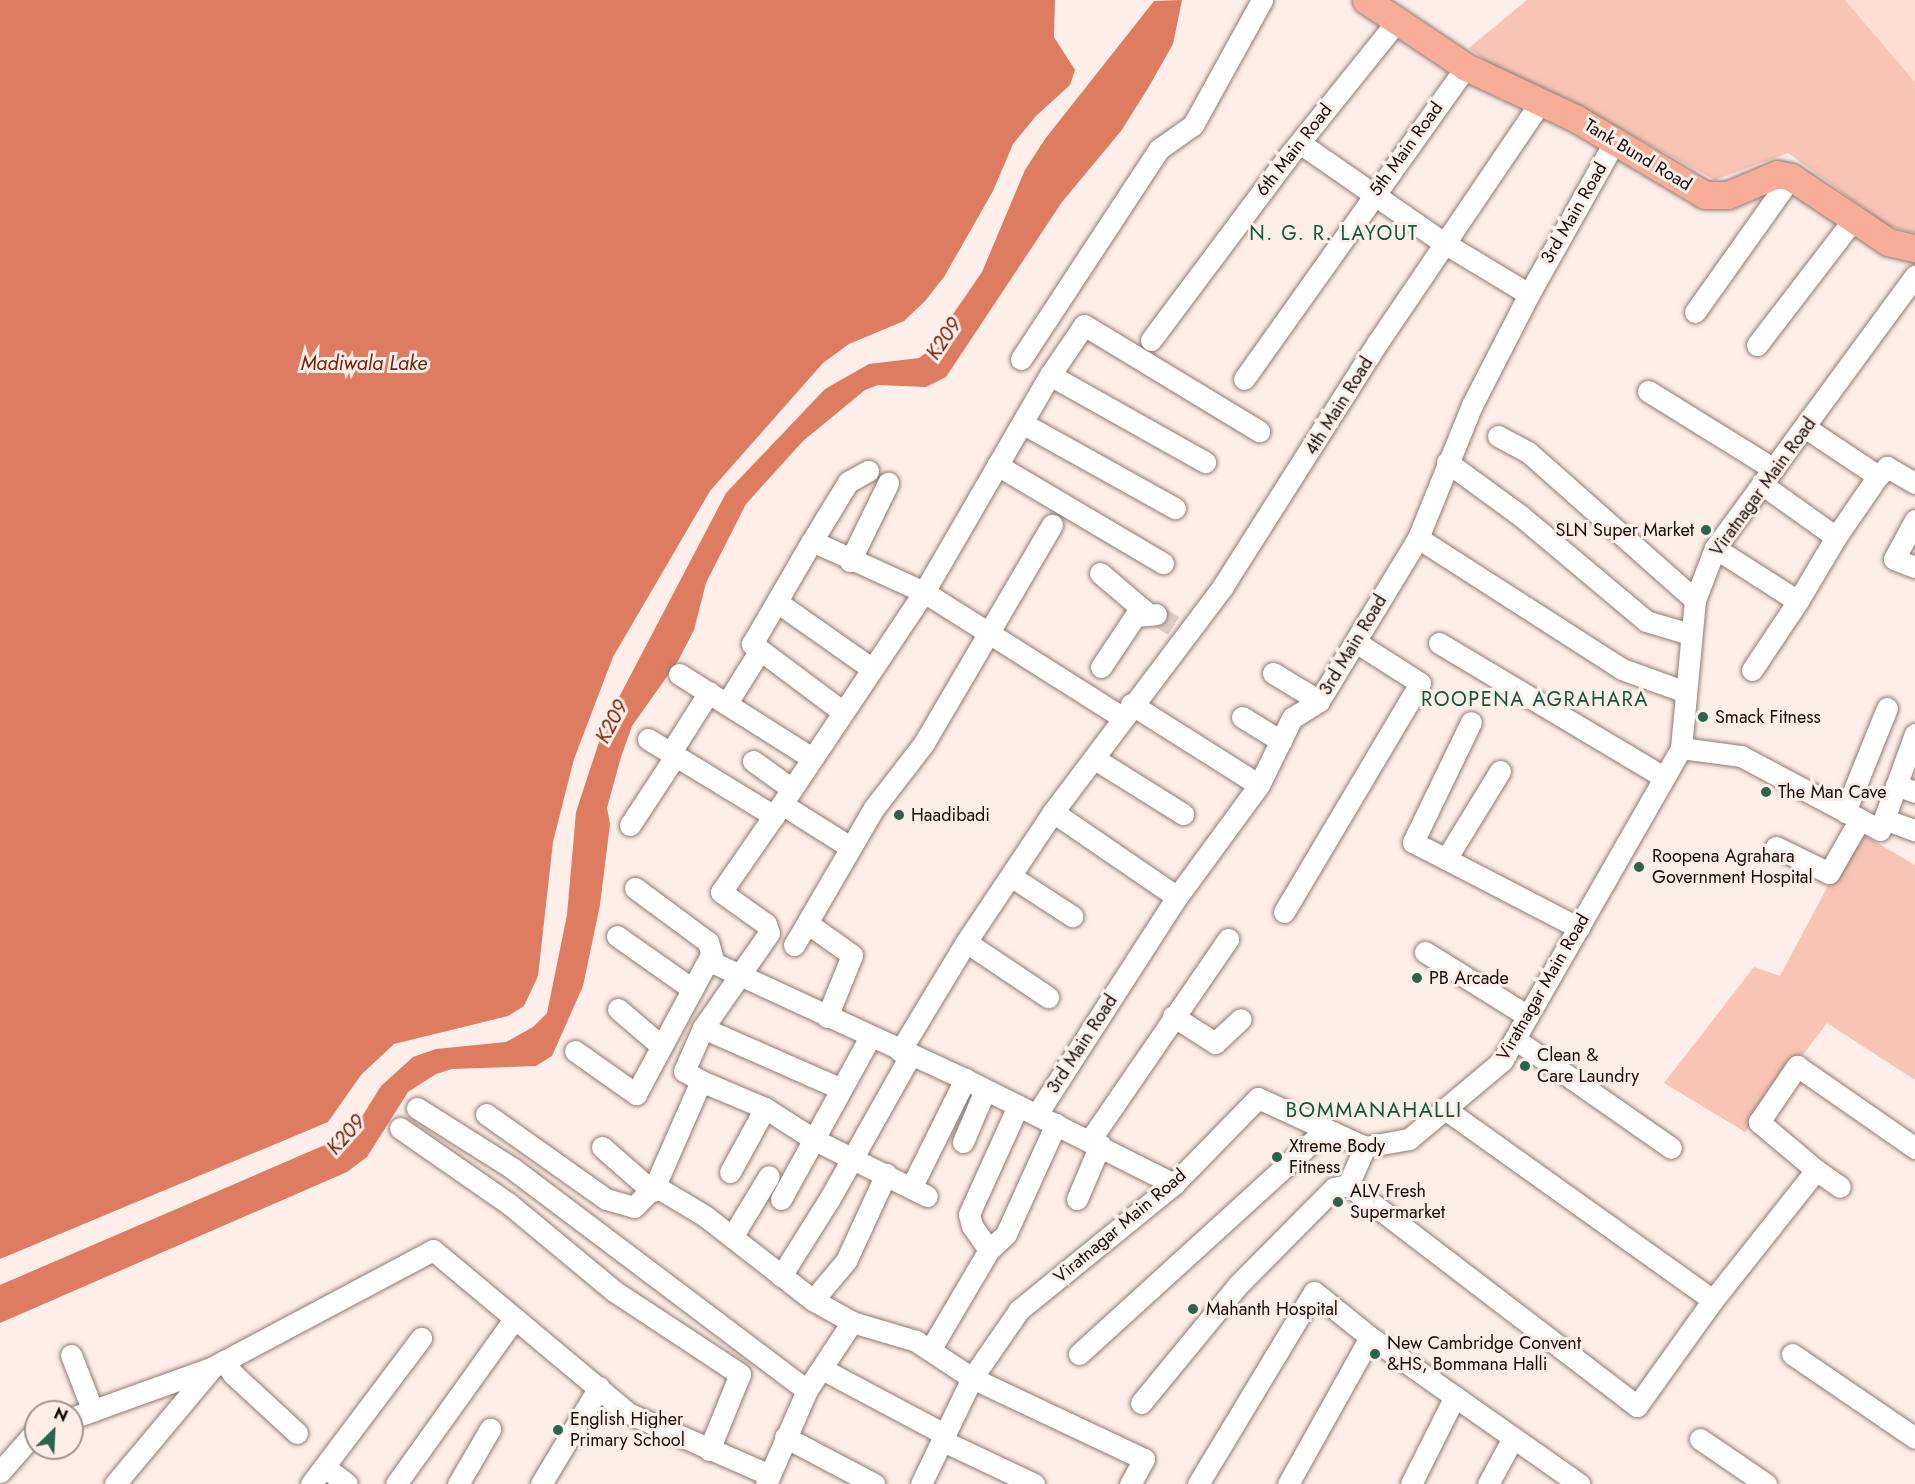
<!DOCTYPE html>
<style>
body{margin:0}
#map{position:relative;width:1915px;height:1484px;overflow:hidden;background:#fdeee9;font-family:Jost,sans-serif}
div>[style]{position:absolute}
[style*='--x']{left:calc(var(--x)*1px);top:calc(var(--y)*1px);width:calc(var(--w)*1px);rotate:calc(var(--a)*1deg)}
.built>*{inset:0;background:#feddd3}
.green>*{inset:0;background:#f7c4b5}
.water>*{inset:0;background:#dd7c60}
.minor-tunnel>*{height:21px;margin-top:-10.5px;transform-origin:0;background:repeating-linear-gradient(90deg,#daccc8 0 21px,transparent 0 31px)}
.roads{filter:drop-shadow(0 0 2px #8f7972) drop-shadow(0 0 2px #8f7972)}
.minor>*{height:21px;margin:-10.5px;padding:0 10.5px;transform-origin:10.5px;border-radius:10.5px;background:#fff}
.major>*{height:27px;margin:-13.5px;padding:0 13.5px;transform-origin:13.5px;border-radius:13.5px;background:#f6ac96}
.dots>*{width:16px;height:16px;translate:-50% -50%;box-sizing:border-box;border:3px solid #fdeee9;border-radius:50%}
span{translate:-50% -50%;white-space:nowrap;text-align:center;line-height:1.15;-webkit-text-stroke:6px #fdeee9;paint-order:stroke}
.street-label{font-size:18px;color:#140c0a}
.poi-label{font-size:18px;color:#140c0a}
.right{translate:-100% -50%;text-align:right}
.left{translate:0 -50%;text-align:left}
.neighbourhood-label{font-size:20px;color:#0e5840;letter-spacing:1.5px}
.water-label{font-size:20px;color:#772002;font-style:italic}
.quarter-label{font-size:21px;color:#0e5840;letter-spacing:1.5px}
.north{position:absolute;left:24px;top:1400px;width:60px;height:60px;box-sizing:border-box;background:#fdeee9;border:2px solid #a09490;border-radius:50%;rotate:24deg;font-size:16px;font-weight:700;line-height:24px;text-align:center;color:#140c0a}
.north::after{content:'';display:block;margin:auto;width:21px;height:27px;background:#29644e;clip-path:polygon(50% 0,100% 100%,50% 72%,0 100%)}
</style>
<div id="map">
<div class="built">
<i style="clip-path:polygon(1845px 0,1915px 0,1915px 82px)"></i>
</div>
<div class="green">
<i style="clip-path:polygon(1527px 0,1845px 0,1915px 82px,1915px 233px,1888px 226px,1788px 153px,1715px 180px,1580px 107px,1505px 76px,1469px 48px)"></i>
<i style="clip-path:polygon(1857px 831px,1915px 865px,1915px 1080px,1827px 1023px,1745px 1132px,1664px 1083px,1754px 967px,1780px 976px)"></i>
</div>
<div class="water">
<i style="clip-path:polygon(0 0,1055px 0,1054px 37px,1075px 70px,1070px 85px,1036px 116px,1013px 144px,993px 191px,944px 277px,925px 301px,904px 321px,849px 344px,823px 363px,710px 491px,613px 657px,574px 759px,553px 842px,538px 976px,524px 1006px,508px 1016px,394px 1044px,361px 1075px,328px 1122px,0 1259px)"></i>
<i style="clip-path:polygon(1182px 0,1173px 44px,1147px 90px,1121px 131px,1062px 202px,946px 377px,926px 387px,878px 385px,865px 390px,803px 441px,746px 504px,706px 583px,694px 630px,678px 661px,632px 726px,621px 757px,607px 808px,610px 824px,600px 905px,583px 986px,552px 1056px,536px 1066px,452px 1069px,436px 1074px,408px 1092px,367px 1157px,347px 1172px,0 1323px,0 1285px,341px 1138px,358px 1123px,381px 1086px,413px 1057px,436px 1049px,506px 1042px,533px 1027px,547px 1013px,567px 915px,576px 812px,598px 745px,606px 722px,726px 493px,825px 389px,869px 364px,919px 358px,927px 352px,982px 272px,1025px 170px,1045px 139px,1154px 1px)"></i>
</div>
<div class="minor-tunnel">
<i style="--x:1156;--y:614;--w:30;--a:33"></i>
</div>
<div class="roads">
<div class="minor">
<i style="--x:1300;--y:143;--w:175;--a:34.8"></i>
<i style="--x:1444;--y:243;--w:99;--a:31"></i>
<i style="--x:1695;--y:312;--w:166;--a:-54.6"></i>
<i style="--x:1151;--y:340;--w:234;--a:-53.2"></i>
<i style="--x:1291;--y:153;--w:171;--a:-51.2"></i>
<i style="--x:1757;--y:345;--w:158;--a:-52.5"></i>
<i style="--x:1021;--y:359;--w:251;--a:-56.7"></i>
<i style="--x:1159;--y:149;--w:42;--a:-35.2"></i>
<i style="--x:1193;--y:125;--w:143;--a:-61.1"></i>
<i style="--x:1050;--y:375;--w:178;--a:29.3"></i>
<i style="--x:1244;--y:379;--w:383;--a:-54.6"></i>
<i style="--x:1648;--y:391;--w:148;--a:31.8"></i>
<i style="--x:1022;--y:423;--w:175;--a:29.1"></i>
<i style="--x:1806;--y:428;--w:87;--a:33.7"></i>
<i style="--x:1878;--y:476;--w:13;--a:-45"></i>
<i style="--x:1887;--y:467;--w:32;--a:30"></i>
<i style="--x:1498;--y:436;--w:34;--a:28"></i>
<i style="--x:1528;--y:452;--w:223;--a:41.5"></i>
<i style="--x:1447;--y:462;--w:92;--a:36.1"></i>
<i style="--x:1521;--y:516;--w:163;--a:40"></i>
<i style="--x:1646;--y:621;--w:46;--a:16.5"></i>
<i style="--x:997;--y:465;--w:193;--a:30.6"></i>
<i style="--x:1915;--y:520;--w:44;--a:118.3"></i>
<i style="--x:1894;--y:559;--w:22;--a:21"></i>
<i style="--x:1836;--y:537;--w:74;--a:-55.5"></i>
<i style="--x:1418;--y:538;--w:242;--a:32.7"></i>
<i style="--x:1622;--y:669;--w:68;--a:19.8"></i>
<i style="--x:812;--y:541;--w:69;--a:-58.6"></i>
<i style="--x:848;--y:482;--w:23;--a:-29"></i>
<i style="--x:1715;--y:548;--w:98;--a:32.6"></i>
<i style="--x:1798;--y:601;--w:74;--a:-59.3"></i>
<i style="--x:1836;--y:537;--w:90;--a:-144.5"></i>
<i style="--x:850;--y:561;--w:87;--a:-64"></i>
<i style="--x:1100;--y:573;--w:62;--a:40.4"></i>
<i style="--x:777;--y:602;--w:115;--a:35.1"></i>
<i style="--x:1439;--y:643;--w:262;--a:30.8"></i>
<i style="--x:1101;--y:667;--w:61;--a:-56.3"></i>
<i style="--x:1135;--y:616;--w:21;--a:-5"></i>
<i style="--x:1752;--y:670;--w:83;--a:-56.3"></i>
<i style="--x:1273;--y:673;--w:54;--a:31.3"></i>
<i style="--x:679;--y:674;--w:157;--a:32.3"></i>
<i style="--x:727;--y:703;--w:62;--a:-58.1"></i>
<i style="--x:1131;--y:704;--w:151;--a:32.3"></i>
<i style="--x:843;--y:712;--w:114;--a:-143.2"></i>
<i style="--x:752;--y:644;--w:119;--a:-59.8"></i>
<i style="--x:812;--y:541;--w:123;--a:24.5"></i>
<i style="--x:924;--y:592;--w:251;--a:-59.9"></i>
<i style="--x:1050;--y:375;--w:60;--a:-55.8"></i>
<i style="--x:1084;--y:325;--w:205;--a:31.2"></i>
<i style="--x:1242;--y:717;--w:46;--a:31.6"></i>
<i style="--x:648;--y:739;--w:148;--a:31.4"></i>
<i style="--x:1681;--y:748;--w:61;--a:7.6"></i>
<i style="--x:1741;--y:756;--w:157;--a:28"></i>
<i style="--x:1880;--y:830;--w:102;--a:-70"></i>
<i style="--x:671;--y:752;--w:71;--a:-57.7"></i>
<i style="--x:1095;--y:759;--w:104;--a:32"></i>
<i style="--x:753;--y:761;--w:48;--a:35.7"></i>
<i style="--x:1500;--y:771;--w:103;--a:121.5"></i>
<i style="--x:1446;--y:859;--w:150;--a:27.4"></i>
<i style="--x:1896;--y:785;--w:20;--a:20"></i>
<i style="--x:782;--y:804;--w:107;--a:124.7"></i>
<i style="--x:721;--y:892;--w:55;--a:35.4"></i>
<i style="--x:766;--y:924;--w:9;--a:72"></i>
<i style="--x:769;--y:933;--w:116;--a:124.8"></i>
<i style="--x:703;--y:1028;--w:47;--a:113.8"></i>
<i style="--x:684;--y:1071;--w:20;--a:30"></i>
<i style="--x:701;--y:1081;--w:115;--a:113.7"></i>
<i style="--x:655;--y:1186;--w:58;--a:31"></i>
<i style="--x:705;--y:1216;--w:137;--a:37.9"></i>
<i style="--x:813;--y:1300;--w:45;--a:29.4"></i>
<i style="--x:852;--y:1322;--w:67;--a:16.5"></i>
<i style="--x:916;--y:1341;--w:67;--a:33.5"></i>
<i style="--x:972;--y:1378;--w:190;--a:25.2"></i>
<i style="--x:1144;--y:1459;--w:29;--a:119"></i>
<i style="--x:1053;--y:812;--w:150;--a:34.4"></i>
<i style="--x:1845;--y:812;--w:112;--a:-68"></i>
<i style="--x:1884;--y:819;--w:33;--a:20"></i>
<i style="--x:630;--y:825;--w:84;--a:-56.7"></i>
<i style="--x:850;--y:847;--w:80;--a:-147.7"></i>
<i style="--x:782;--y:804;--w:255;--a:-56.2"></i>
<i style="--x:924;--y:592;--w:234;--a:32.3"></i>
<i style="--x:1776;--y:847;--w:59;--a:26.1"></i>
<i style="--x:1829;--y:873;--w:62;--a:-60.1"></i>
<i style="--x:1446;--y:859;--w:37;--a:-153"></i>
<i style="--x:1413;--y:842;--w:133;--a:-64.2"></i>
<i style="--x:1012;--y:877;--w:72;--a:33"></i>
<i style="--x:635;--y:888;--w:91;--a:36.5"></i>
<i style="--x:708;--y:942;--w:22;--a:74"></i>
<i style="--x:714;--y:963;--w:277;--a:24.8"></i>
<i style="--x:965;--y:1079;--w:234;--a:26.7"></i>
<i style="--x:1284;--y:912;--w:266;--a:-59.3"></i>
<i style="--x:1420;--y:683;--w:76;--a:-147.4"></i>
<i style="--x:617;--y:936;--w:92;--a:35.2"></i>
<i style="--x:966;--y:942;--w:99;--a:33.9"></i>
<i style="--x:794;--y:945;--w:26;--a:-59"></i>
<i style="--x:1425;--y:952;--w:121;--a:31.9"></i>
<i style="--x:618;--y:1009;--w:55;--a:40.6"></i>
<i style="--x:1173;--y:1016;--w:50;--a:32.7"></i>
<i style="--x:1215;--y:1043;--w:35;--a:-43"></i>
<i style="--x:827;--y:1017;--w:67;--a:-68"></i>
<i style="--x:852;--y:955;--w:55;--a:-144.6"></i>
<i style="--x:807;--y:923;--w:133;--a:-59.8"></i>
<i style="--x:874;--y:808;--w:82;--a:-52.4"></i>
<i style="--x:924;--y:743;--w:253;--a:-59.6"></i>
<i style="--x:703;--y:1028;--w:151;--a:23.8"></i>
<i style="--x:1515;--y:1039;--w:190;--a:34.9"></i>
<i style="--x:575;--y:1051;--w:75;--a:35.2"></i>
<i style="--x:636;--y:1094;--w:158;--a:-61.7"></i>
<i style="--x:900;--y:1051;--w:127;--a:-58.8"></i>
<i style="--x:966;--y:942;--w:156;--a:-56.2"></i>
<i style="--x:1053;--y:812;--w:283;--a:-53"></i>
<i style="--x:1223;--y:586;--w:289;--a:-57.6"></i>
<i style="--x:1378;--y:342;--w:289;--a:-55.9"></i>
<i style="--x:701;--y:1081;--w:69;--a:22.9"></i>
<i style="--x:765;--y:1108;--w:59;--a:32.6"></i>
<i style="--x:815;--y:1140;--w:125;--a:26.6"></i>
<i style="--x:417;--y:1108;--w:112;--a:32.3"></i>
<i style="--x:512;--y:1168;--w:369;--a:37"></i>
<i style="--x:1445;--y:1109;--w:329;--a:35.5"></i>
<i style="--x:486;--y:1114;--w:147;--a:35.3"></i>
<i style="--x:606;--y:1199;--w:29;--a:16"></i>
<i style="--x:634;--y:1207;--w:30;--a:-45"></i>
<i style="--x:1037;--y:1114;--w:258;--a:-57.2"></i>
<i style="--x:1177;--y:897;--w:139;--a:-53.8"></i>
<i style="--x:1259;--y:785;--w:75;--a:-63.8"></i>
<i style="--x:1292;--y:718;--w:32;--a:-32"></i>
<i style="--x:1319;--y:701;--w:191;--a:-58.7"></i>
<i style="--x:1418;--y:538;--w:144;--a:-67.9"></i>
<i style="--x:1472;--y:405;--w:125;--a:-62.8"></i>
<i style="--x:1529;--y:294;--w:176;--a:-60.7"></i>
<i style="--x:400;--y:1128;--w:131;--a:34.8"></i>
<i style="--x:508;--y:1203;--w:138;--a:39.7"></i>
<i style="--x:614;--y:1291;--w:151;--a:33.4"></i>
<i style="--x:740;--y:1374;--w:82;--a:112.2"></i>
<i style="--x:1090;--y:1140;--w:244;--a:-55.5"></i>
<i style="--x:963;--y:1142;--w:56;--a:-67.1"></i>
<i style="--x:602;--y:1147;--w:67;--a:41.3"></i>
<i style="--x:1816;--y:1170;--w:29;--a:35"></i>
<i style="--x:730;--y:1172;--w:73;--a:-61.3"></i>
<i style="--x:1348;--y:1185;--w:364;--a:37.4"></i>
<i style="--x:1637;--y:1406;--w:130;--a:-54.4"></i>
<i style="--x:1713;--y:1300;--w:166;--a:-51.6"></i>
<i style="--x:1816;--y:1170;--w:75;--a:-139.9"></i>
<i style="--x:1759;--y:1122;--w:68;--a:-55.8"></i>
<i style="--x:1797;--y:1066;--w:144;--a:34.8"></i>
<i style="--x:1348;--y:1185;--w:42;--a:-65.9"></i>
<i style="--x:911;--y:1188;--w:122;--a:-63.6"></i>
<i style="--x:781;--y:1199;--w:185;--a:-61.2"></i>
<i style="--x:1077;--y:1199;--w:59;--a:-66.9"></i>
<i style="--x:732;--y:1237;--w:71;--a:-58.8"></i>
<i style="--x:989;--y:1250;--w:29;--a:-125"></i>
<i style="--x:972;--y:1226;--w:12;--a:-104"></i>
<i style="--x:969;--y:1214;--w:119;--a:-65.6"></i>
<i style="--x:781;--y:1276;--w:92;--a:-57.9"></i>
<i style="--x:830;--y:1198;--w:163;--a:-60.6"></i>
<i style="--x:813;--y:1300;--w:51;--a:-49.8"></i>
<i style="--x:846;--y:1261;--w:96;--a:-65.3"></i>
<i style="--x:930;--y:1350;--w:116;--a:-59.5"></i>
<i style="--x:989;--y:1250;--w:23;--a:-43"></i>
<i style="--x:1006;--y:1234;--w:121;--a:-65.6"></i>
<i style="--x:1079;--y:1354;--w:334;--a:-42.3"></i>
<i style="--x:1792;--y:1354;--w:149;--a:34.3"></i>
<i style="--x:71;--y:1355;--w:60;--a:68.6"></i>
<i style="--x:224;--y:1361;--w:16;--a:55"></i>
<i style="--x:233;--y:1374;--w:87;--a:42.7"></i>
<i style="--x:822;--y:1369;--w:138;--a:28"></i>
<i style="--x:1141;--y:1403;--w:151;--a:-50.6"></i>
<i style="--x:1237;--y:1286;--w:138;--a:-45.3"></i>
<i style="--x:1334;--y:1188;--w:14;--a:-12"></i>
<i style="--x:72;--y:1418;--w:148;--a:-19.8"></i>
<i style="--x:211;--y:1368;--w:251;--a:-28"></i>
<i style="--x:433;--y:1250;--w:254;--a:39.9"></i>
<i style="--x:628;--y:1413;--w:155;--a:23.6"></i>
<i style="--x:785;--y:1437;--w:101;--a:27.8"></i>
<i style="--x:1700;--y:1439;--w:80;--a:34.3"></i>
<i style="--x:941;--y:1440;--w:103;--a:25.3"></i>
<i style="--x:326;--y:1468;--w:26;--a:37"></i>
<i style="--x:0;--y:1472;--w:55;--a:-48.7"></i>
<i style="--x:115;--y:1484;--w:150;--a:-50.1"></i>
<i style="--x:311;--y:1484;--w:183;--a:-53"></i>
<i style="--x:396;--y:1484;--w:204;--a:-54.4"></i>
<i style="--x:458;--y:1484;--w:64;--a:-59.8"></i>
<i style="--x:541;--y:1484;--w:113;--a:-59.1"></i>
<i style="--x:766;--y:1484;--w:103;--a:-66.4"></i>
<i style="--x:807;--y:1390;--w:82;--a:-56.5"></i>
<i style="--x:921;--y:1484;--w:118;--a:-64.3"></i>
<i style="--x:972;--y:1378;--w:83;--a:-55.3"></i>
<i style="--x:1019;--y:1310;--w:200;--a:-39.1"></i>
<i style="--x:1174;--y:1184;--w:120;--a:-45.7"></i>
<i style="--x:1258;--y:1098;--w:118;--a:24.6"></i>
<i style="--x:1365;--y:1147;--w:45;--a:-10.3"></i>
<i style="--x:1409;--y:1139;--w:121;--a:-40"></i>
<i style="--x:1502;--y:1061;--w:361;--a:-60.2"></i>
<i style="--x:1681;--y:748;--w:149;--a:-84.6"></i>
<i style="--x:1695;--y:600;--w:56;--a:-69"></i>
<i style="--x:1715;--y:548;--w:338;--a:-53.7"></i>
<i style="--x:1198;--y:1484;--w:224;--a:-58.9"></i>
<i style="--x:1314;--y:1292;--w:72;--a:38.8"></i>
<i style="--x:1370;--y:1337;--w:256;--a:35.1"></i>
<i style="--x:1288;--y:1484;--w:168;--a:-60.8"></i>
<i style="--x:1411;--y:1484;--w:98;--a:-63.4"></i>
<i style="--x:1488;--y:1484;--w:52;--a:-61.5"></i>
</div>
<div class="major">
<i style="--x:1366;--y:0;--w:120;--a:33.8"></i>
<i style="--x:1466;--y:67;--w:120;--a:25.1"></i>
<i style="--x:1575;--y:118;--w:151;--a:30.6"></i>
<i style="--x:1705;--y:195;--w:23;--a:0"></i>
<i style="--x:1728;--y:195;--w:53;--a:-23.2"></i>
<i style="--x:1777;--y:174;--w:14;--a:12"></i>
<i style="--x:1791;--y:177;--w:117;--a:33.8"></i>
<i style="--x:1888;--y:242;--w:28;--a:13"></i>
</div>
</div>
<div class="dots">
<i style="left:1706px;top:530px;background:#29644e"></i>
<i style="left:1703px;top:717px;background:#29644e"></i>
<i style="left:1766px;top:792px;background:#29644e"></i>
<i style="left:899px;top:815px;background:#29644e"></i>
<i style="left:1639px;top:867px;background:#29644e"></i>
<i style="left:1417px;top:978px;background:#29644e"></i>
<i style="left:1525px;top:1066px;background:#29644e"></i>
<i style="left:1277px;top:1157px;background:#29644e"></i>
<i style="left:1338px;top:1202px;background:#29644e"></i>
<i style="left:1193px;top:1309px;background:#29644e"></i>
<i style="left:1375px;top:1354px;background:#29644e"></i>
<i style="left:558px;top:1430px;background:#29644e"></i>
</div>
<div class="street-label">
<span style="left:1406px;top:149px;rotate:-54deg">5th Main Road</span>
<span style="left:1294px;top:150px;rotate:-52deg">6th Main Road</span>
<span style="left:1638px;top:155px;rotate:31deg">Tank Bund Road</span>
<span style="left:1574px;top:213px;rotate:-60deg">3rd Main Road</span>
<span style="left:1339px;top:406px;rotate:-58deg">4th Main Road</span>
<span style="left:1763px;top:487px;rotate:-54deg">Viratnagar Main Road</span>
<span style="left:1353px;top:645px;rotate:-59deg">3rd Main Road</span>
<span style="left:1543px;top:987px;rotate:-60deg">Viratnagar Main Road</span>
<span style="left:1082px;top:1044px;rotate:-57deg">3rd Main Road</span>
<span style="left:1120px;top:1226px;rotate:-40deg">Viratnagar Main Road</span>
</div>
<div class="poi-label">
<span class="right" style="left:1694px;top:530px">SLN Super Market</span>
<span class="left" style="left:1715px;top:717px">Smack Fitness</span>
<span class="left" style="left:1778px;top:792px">The Man Cave</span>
<span class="left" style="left:911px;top:815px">Haadibadi</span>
<span class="left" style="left:1652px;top:867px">Roopena Agrahara<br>Government Hospital</span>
<span class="left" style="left:1429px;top:978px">PB Arcade</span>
<span class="left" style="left:1537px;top:1066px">Clean &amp;<br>Care Laundry</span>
<span class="left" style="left:1289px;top:1157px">Xtreme Body<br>Fitness</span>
<span class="left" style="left:1350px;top:1202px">ALV Fresh<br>Supermarket</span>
<span class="left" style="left:1206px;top:1309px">Mahanth Hospital</span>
<span class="left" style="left:1387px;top:1354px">New Cambridge Convent<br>&amp;HS, Bommana Halli</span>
<span class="left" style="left:570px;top:1430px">English Higher<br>Primary School</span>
</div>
<div class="neighbourhood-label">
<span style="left:1334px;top:233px">N. G. R. LAYOUT</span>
<span style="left:1535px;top:699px">ROOPENA AGRAHARA</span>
</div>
<div class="water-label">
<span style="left:944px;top:339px;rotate:-56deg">K209</span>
<span style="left:364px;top:363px">Madiwala Lake</span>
<span style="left:612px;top:722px;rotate:-62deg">K209</span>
<span style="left:346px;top:1135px;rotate:-48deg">K209</span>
</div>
<div class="quarter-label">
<span style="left:1374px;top:1110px">BOMMANAHALLI</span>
</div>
<div class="north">N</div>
</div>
